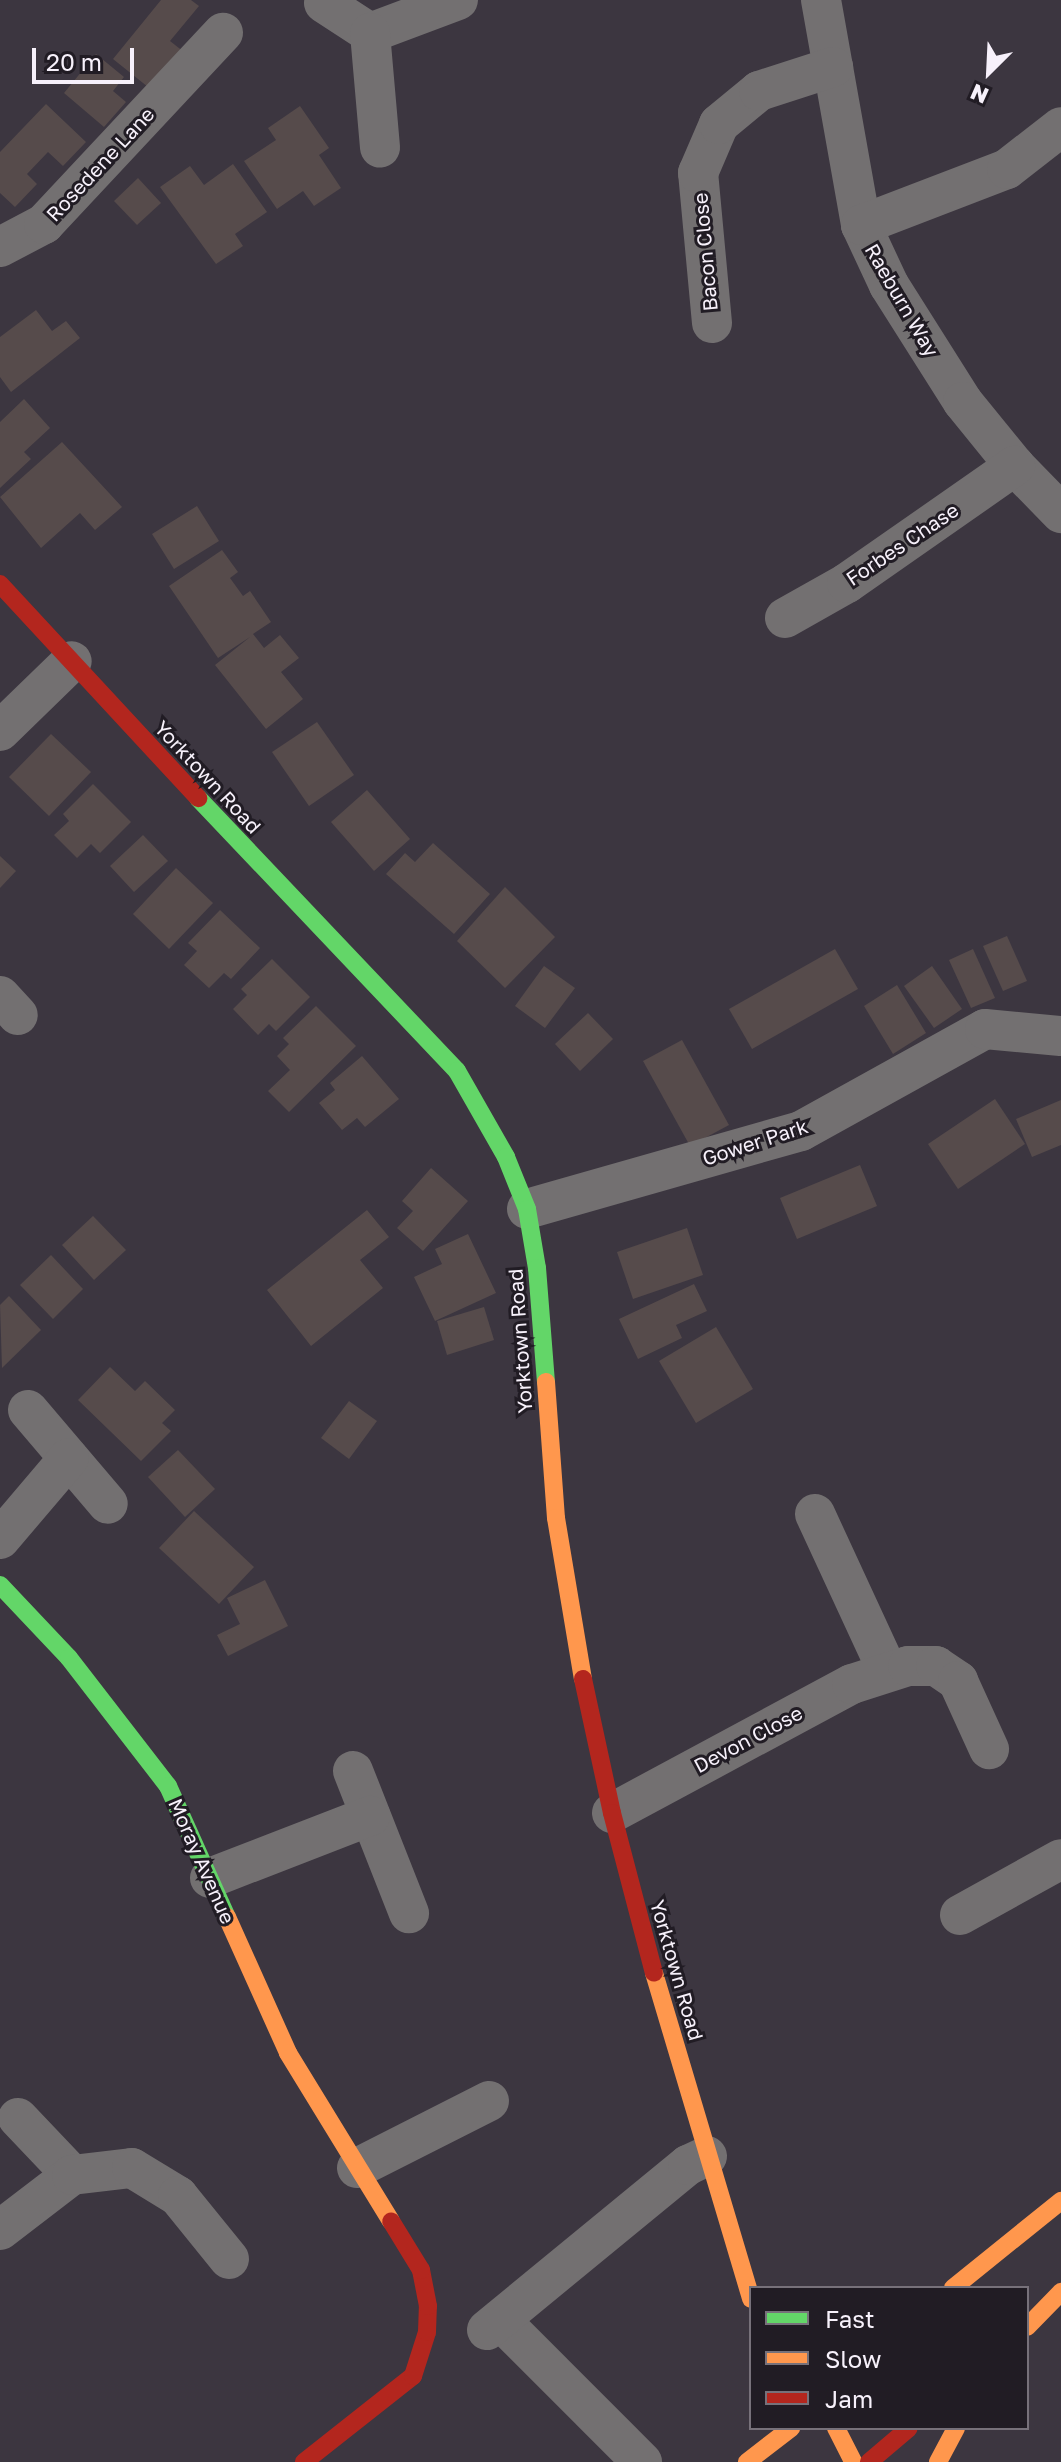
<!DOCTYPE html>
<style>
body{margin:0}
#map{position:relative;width:1061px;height:2462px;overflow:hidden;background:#3c3640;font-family:"Golos Text",sans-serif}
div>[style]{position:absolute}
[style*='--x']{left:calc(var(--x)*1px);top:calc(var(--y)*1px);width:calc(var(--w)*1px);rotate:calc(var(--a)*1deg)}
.building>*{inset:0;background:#564b4b}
.street>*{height:40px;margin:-20px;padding:0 20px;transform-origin:20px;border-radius:20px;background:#737071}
.fast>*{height:18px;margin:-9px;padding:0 9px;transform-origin:9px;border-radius:9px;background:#63d668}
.slow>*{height:18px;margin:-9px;padding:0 9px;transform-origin:9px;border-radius:9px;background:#ff974d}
.jam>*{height:18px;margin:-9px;padding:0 9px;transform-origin:9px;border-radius:9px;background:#b3261e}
span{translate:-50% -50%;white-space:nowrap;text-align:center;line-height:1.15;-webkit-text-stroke:6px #211c24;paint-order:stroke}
.street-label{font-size:20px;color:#f7f1fb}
.legend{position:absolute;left:749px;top:2286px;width:280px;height:144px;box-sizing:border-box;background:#211c24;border:2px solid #77717a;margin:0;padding:10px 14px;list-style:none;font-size:24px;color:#f7f1fb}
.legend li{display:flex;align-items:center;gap:16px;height:40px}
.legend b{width:40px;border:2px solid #77717a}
.north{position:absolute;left:949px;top:32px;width:80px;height:80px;-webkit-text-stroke:6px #211c24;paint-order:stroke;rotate:204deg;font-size:22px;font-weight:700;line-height:32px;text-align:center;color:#f7f1fb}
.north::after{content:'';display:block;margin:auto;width:28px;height:36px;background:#f7f1fb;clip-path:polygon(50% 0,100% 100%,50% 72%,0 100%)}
.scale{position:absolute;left:32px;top:48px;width:102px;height:36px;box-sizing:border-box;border:4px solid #f7f1fb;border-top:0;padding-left:10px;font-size:24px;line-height:28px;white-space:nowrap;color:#f7f1fb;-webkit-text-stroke:6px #211c24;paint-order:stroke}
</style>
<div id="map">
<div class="building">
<i style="clip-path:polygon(161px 0,191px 0,199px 6px,170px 41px,184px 52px,153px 91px,113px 59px)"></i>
<i style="clip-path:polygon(96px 54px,124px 77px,113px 91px,126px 102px,104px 127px,64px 93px)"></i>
<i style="clip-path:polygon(46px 104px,86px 142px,63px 166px,48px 152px,27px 174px,37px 184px,15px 207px,0 193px,0 152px)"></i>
<i style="clip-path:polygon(300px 106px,329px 148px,319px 155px,341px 188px,314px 206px,303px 191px,277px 209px,244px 161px,276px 140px,268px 128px)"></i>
<i style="clip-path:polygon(233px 164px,267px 212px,235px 234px,243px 246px,216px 264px,160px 187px,190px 166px,204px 185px)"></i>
<i style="clip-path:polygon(138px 178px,161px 203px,137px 225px,114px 201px)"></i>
<i style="clip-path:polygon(36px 310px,52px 331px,66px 321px,80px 338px,11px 392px,0 377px,0 337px)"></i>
<i style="clip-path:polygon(24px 399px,50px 428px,24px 452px,31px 459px,0 488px,0 422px)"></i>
<i style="clip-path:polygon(62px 442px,122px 507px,95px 530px,80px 513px,41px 548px,0 497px)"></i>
<i style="clip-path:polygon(197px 506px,219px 541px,174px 569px,152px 534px)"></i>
<i style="clip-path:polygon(222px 550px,238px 572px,230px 578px,243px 596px,250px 591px,271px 622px,253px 634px,264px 648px,280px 635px,299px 658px,281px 672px,303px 699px,266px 729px,215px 665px,250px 637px,218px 658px,169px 586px)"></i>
<i style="clip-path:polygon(317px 722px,354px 775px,309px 806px,272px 752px)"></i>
<i style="clip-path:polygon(51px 734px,91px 772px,49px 816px,9px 777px)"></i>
<i style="clip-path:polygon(93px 784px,131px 822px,100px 853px,91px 844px,77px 858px,54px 835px,69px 821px,63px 814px)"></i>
<i style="clip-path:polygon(367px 790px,410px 839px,374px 871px,331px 822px)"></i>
<i style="clip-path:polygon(143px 835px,168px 861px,134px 892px,110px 866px)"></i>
<i style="clip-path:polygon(433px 843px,490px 894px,454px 934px,386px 874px,405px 853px,415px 862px)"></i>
<i style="clip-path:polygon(0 856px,16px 871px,0 888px)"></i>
<i style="clip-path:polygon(176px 868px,213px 903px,169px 949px,133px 914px)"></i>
<i style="clip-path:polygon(505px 887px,555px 937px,505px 988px,457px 941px)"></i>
<i style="clip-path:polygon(220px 910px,260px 948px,231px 979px,224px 973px,209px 988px,184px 965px,197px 951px,188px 943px)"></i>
<i style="clip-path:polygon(1007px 936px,1027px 981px,1003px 991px,983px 946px)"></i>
<i style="clip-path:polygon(835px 949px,858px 989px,752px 1049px,729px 1009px)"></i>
<i style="clip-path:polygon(973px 949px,995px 998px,971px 1008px,949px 960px)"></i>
<i style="clip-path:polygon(272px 959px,310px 997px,276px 1031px,269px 1024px,258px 1035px,233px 1009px,247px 995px,241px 989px)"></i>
<i style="clip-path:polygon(544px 966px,575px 988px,545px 1028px,515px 1006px)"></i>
<i style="clip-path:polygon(932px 966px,962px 1009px,934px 1028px,904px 986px)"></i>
<i style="clip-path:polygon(897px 985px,926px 1033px,893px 1054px,864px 1006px)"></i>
<i style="clip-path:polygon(316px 1006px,356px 1046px,289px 1112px,268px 1091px,290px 1070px,277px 1056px,289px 1044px,283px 1038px)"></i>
<i style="clip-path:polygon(588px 1013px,613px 1039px,580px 1071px,555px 1044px)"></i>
<i style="clip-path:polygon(682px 1040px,729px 1125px,690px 1146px,643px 1061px)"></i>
<i style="clip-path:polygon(362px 1056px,399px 1099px,365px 1127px,357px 1118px,342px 1130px,319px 1103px,335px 1090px,330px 1083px)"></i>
<i style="clip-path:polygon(995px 1099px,1025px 1144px,958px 1189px,928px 1144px)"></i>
<i style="clip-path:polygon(1061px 1100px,1061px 1145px,1032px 1157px,1016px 1119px)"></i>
<i style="clip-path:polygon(860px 1165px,877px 1206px,797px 1239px,780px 1198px)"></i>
<i style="clip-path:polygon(431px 1168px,468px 1201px,423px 1251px,397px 1228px,413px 1211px,402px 1201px)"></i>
<i style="clip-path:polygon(367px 1210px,389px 1237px,360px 1260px,383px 1288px,311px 1346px,267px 1290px)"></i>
<i style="clip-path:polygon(93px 1216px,126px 1250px,94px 1280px,62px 1245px)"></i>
<i style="clip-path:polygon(687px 1228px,703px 1275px,633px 1299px,617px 1252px)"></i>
<i style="clip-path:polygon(468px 1234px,496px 1293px,435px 1321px,414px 1277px,442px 1264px,435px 1249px)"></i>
<i style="clip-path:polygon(51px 1255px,83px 1289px,53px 1319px,20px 1285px)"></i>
<i style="clip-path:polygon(694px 1284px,707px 1311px,676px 1325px,682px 1338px,638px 1359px,619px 1319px)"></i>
<i style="clip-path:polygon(9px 1296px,41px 1330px,2px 1368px,0 1305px)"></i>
<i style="clip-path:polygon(484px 1307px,494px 1340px,447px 1355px,437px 1321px)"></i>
<i style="clip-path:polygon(716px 1327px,753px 1389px,696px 1423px,659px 1361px)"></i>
<i style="clip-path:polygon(110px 1367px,135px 1391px,145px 1381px,175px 1410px,162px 1423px,171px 1431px,141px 1461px,78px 1400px)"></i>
<i style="clip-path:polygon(349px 1401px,377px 1421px,349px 1459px,321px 1438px)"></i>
<i style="clip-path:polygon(178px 1450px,215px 1489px,185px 1517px,148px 1477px)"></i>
<i style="clip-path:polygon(194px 1511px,254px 1567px,219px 1604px,159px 1548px)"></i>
<i style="clip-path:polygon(265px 1580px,288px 1626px,228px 1656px,217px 1635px,240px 1624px,227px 1598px)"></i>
</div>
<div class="street">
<i style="--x:821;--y:0;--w:229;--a:79.9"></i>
<i style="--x:861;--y:225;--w:66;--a:65"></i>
<i style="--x:889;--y:285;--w:138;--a:57.7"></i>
<i style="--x:963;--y:402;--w:82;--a:50.9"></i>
<i style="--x:1015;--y:466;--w:66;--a:45.6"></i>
<i style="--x:324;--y:3;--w:55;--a:33.1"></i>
<i style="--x:370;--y:33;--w:94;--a:-20.6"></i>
<i style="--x:370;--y:33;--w:115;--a:85"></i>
<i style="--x:861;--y:225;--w:156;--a:-21"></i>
<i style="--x:1007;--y:169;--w:68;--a:-37.9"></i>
<i style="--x:0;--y:247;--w:50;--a:-27.6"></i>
<i style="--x:44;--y:224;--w:262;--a:-46.9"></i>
<i style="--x:712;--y:323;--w:151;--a:-95.3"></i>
<i style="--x:698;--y:173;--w:53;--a:-66.8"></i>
<i style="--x:719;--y:124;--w:52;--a:-39.5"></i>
<i style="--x:759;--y:91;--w:78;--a:-18"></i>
<i style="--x:785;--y:618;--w:71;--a:-29.4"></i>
<i style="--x:847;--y:583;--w:205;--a:-34.9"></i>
<i style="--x:0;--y:731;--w:100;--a:-44.2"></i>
<i style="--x:0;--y:996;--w:26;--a:47"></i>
<i style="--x:527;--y:1209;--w:285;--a:-15.9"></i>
<i style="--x:801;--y:1131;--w:210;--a:-29"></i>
<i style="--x:985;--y:1029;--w:76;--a:5.3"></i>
<i style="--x:28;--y:1410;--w:123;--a:49.6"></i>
<i style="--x:815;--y:1514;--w:172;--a:65.2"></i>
<i style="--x:0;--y:1539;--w:106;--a:-49.6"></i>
<i style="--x:353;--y:1771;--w:153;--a:68.5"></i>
<i style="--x:612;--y:1813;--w:272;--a:-28.3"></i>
<i style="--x:852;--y:1684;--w:59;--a:-17.8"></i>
<i style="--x:908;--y:1666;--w:28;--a:0"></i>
<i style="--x:936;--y:1666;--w:27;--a:34"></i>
<i style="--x:958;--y:1681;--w:75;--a:65.5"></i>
<i style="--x:210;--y:1878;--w:172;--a:-21.2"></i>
<i style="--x:960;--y:1915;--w:115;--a:-29"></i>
<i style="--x:18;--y:2118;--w:79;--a:46.5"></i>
<i style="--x:357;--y:2168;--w:148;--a:-26.9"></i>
<i style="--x:0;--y:2230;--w:91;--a:-37.4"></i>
<i style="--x:72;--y:2175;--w:60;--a:-6.7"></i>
<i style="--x:132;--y:2168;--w:54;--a:31.3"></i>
<i style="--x:178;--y:2196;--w:81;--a:51"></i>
<i style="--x:500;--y:2320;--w:201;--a:45"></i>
<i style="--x:487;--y:2330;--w:260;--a:-39.4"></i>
<i style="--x:688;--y:2165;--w:21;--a:-25"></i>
</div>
<div class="fast">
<i style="--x:198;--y:798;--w:376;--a:46.5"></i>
<i style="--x:457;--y:1071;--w:99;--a:60.3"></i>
<i style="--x:506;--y:1157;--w:56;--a:68"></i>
<i style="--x:527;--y:1209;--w:60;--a:80.4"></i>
<i style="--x:537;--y:1268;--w:114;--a:85.5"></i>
<i style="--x:0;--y:1585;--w:100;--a:46.6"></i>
<i style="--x:69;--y:1658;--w:162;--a:52.3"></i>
<i style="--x:168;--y:1786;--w:144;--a:65.8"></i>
</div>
<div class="slow">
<i style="--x:546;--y:1382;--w:136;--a:85.8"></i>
<i style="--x:556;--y:1518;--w:163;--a:80.5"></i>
<i style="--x:227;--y:1917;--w:149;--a:65.8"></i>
<i style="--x:288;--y:2053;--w:197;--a:58.5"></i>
<i style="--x:654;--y:1973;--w:340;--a:73.4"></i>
<i style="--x:953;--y:2288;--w:139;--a:-38.9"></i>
<i style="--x:1027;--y:2327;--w:49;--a:-45.8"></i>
<i style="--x:836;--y:2428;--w:38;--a:63"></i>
<i style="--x:747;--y:2462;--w:56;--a:-37.7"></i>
<i style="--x:938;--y:2462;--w:38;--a:-62"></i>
</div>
<div class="jam">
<i style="--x:0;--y:584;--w:292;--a:47.2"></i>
<i style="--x:583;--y:1679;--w:137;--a:77.8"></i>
<i style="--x:612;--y:1813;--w:165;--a:75.3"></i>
<i style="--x:304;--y:2462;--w:139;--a:-38.3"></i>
<i style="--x:413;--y:2376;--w:46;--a:-72.3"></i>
<i style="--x:427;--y:2332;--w:26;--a:-88"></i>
<i style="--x:428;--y:2306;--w:37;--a:-101"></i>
<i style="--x:421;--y:2270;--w:57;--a:-121.5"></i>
<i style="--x:869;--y:2462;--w:52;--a:-40.4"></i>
</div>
<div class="street-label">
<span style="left:100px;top:164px;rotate:-47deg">Rosedene Lane</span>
<span style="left:705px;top:252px;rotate:-95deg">Bacon Close</span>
<span style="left:902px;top:300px;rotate:60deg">Raeburn Way</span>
<span style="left:902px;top:544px;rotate:-34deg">Forbes Chase</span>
<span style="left:208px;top:777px;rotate:47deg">Yorktown Road</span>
<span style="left:755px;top:1142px;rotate:-18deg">Gower Park</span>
<span style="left:520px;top:1341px;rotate:-94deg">Yorktown Road</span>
<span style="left:748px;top:1739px;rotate:-28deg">Devon Close</span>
<span style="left:202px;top:1861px;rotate:66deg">Moray Avenue</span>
<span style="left:677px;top:1970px;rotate:74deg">Yorktown Road</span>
</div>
<ul class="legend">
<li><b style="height:10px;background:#63d668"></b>Fast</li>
<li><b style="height:10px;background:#ff974d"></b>Slow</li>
<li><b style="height:10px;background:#b3261e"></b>Jam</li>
</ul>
<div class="north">N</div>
<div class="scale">20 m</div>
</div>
